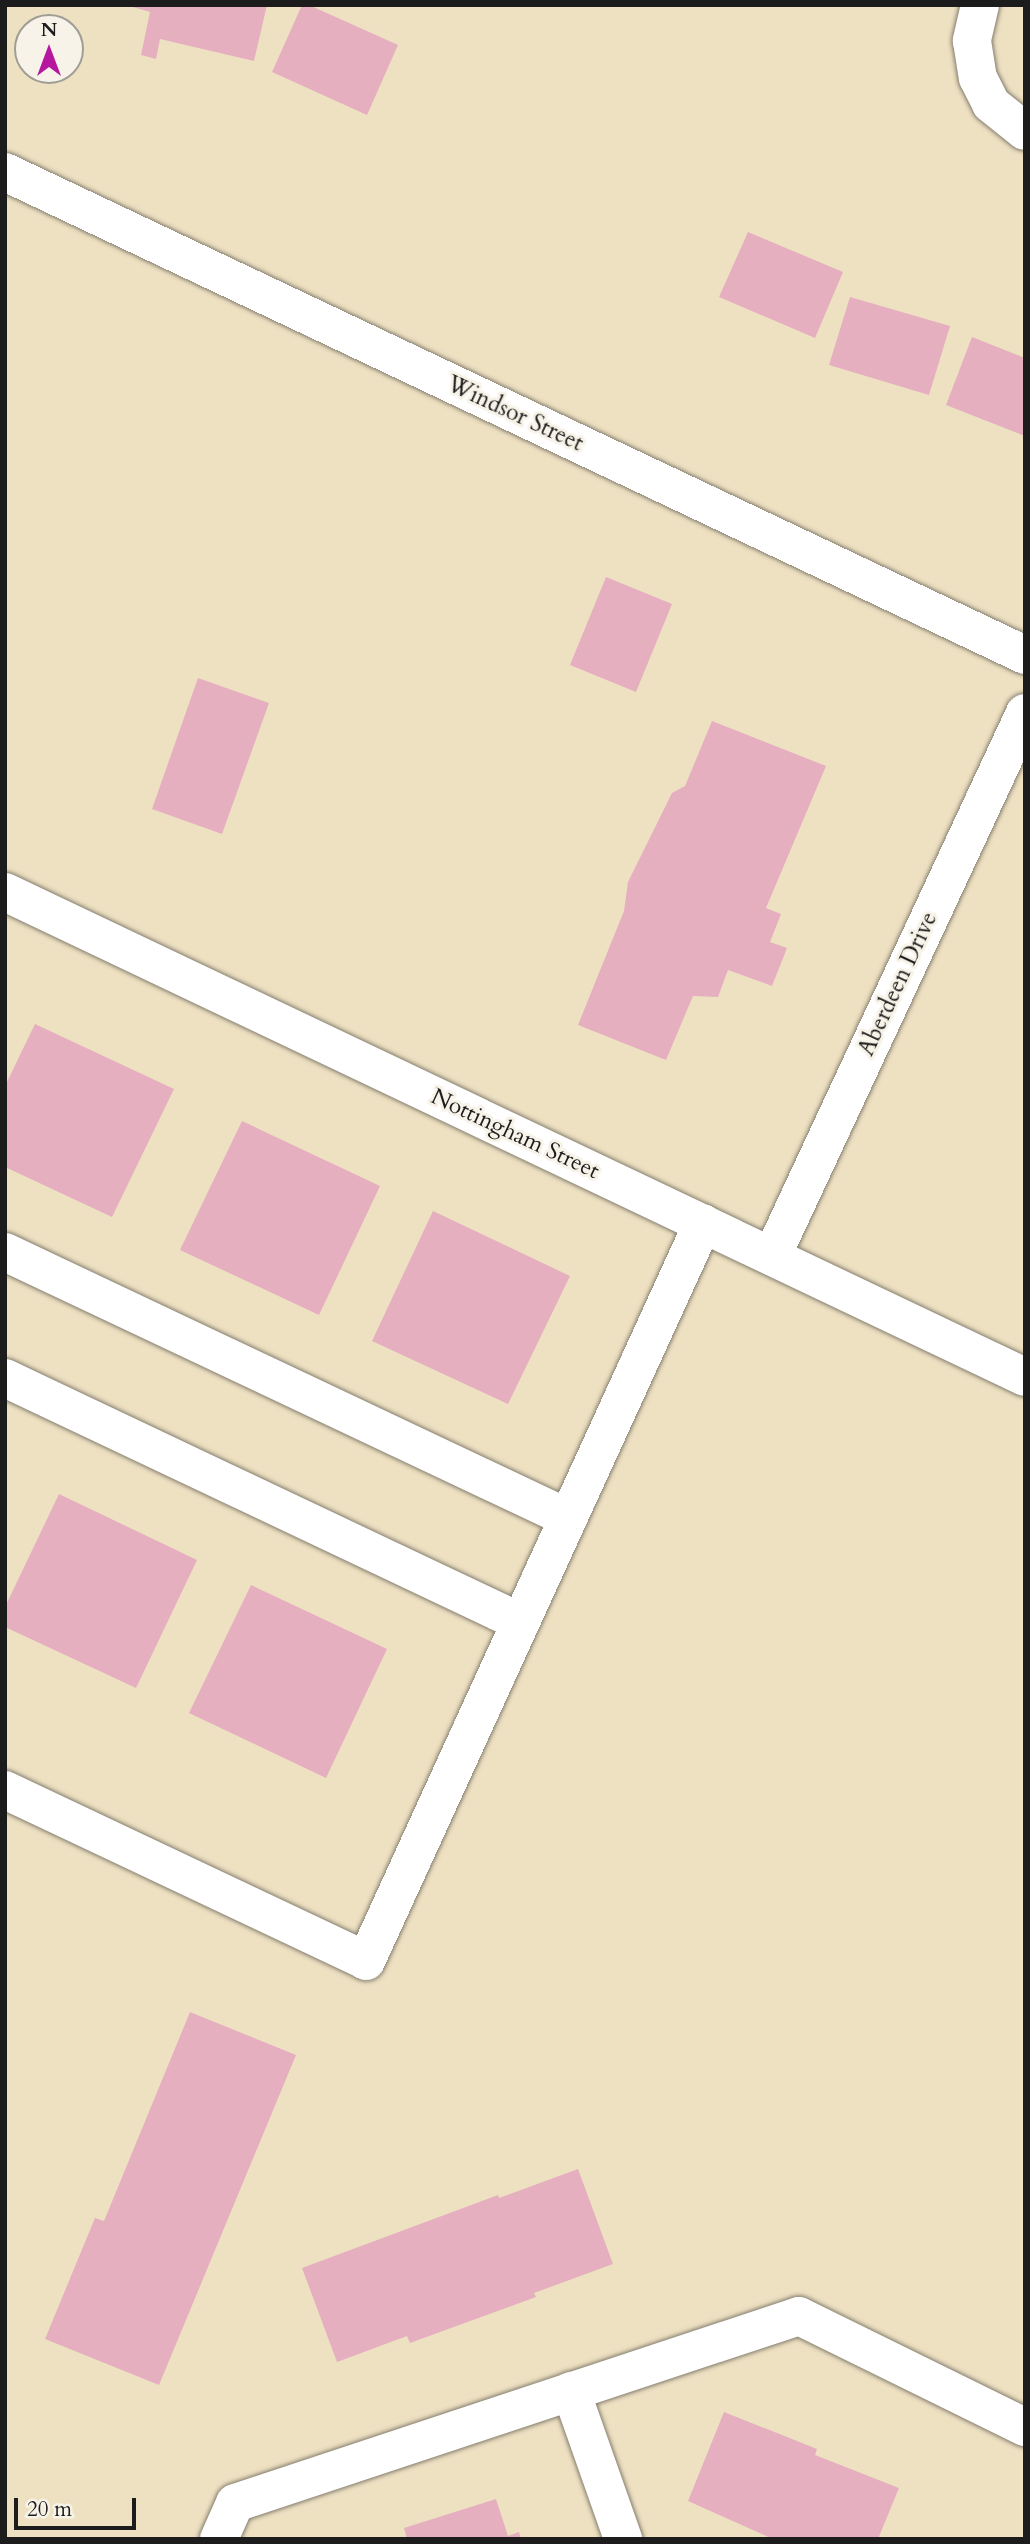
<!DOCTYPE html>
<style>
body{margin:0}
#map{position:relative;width:1030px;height:2544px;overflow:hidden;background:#eee1c2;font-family:Cardo,serif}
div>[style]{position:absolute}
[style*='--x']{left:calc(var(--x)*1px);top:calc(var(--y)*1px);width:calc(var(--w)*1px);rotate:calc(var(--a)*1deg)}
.building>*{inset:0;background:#e5afc0}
.roads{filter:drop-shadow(0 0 2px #857e6f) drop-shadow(0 0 2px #857e6f)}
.minor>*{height:38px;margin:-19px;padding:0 19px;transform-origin:19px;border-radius:19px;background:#fff}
span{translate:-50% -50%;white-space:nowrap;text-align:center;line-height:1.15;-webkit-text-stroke:6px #f7f3e8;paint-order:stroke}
.street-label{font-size:23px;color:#1c1c1c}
.frame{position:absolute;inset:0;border:7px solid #1c1c1c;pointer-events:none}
.north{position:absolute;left:14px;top:14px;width:70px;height:70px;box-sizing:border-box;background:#f7f3e8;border:2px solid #9f9d96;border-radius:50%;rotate:0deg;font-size:19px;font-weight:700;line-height:28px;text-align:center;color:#1c1c1c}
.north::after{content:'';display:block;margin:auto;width:24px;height:32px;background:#b5179e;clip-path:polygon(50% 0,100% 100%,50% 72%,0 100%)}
.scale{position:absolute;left:14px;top:2498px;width:122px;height:32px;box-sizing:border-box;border:4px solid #1c1c1c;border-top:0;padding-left:9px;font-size:21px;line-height:24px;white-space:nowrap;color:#1c1c1c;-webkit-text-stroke:5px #f7f3e8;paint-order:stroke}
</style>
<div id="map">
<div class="building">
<i style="clip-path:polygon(126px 5px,267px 5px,254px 61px,160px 39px,156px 59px,141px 55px,150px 12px)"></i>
<i style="clip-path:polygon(302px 5px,309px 5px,398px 45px,367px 115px,272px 72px)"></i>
<i style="clip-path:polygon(748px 232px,843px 272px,815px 338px,719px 297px)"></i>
<i style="clip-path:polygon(850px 297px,950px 326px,929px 395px,829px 365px)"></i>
<i style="clip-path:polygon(972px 337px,1025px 358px,1025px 436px,946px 405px)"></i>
<i style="clip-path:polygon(606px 577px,672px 604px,636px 692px,570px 665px)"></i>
<i style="clip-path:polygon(198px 678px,269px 703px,222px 834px,152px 809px)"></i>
<i style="clip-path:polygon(712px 721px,826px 766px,766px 908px,781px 914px,770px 942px,787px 948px,772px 986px,728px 970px,718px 997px,693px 996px,666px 1060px,578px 1025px,624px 911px,628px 882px,672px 793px,685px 786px)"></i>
<i style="clip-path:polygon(35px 1024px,174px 1089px,112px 1217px,5px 1167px,5px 1086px)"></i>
<i style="clip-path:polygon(242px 1121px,380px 1186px,319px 1315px,180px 1250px)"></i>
<i style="clip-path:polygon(433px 1211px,570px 1276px,508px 1404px,372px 1341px)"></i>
<i style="clip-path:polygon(59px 1494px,197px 1560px,136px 1688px,5px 1627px,5px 1607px)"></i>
<i style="clip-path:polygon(251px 1585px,387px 1649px,326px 1778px,189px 1713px)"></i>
<i style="clip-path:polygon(190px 2012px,296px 2055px,159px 2385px,45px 2339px,95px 2218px,104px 2221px)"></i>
<i style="clip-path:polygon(578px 2169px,613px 2264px,534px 2293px,536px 2297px,410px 2343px,407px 2336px,337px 2362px,302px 2268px,498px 2195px,499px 2198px)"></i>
<i style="clip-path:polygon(724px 2412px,817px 2449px,815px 2455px,899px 2488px,878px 2539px,773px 2539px,688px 2501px)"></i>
<i style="clip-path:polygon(496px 2499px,508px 2536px,519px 2532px,521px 2539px,407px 2539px,404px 2528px)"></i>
</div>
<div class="roads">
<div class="minor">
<i style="--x:980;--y:5;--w:37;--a:103"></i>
<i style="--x:972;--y:41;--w:37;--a:81"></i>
<i style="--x:978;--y:78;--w:29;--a:63"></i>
<i style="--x:991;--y:104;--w:43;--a:38.5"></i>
<i style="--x:5;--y:172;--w:1129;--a:25.34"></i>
<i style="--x:5;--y:892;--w:1129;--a:25.43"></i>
<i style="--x:5;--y:1252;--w:623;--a:25.29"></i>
<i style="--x:772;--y:1256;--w:599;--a:-65.02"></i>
<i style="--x:5;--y:1378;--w:570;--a:25.35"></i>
<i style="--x:5;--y:1790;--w:399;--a:25.3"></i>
<i style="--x:366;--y:1961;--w:811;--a:-65.46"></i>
<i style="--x:571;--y:2391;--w:157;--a:70.6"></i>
<i style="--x:219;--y:2539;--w:39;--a:-66"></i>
<i style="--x:235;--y:2503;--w:594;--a:-18.34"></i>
<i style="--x:799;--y:2316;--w:252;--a:26.2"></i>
</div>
</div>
<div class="street-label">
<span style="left:515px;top:414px;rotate:25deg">Windsor Street</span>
<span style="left:898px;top:984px;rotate:-65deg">Aberdeen Drive</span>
<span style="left:515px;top:1134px;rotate:25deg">Nottingham Street</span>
</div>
<div class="frame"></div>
<div class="north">N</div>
<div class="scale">20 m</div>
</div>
